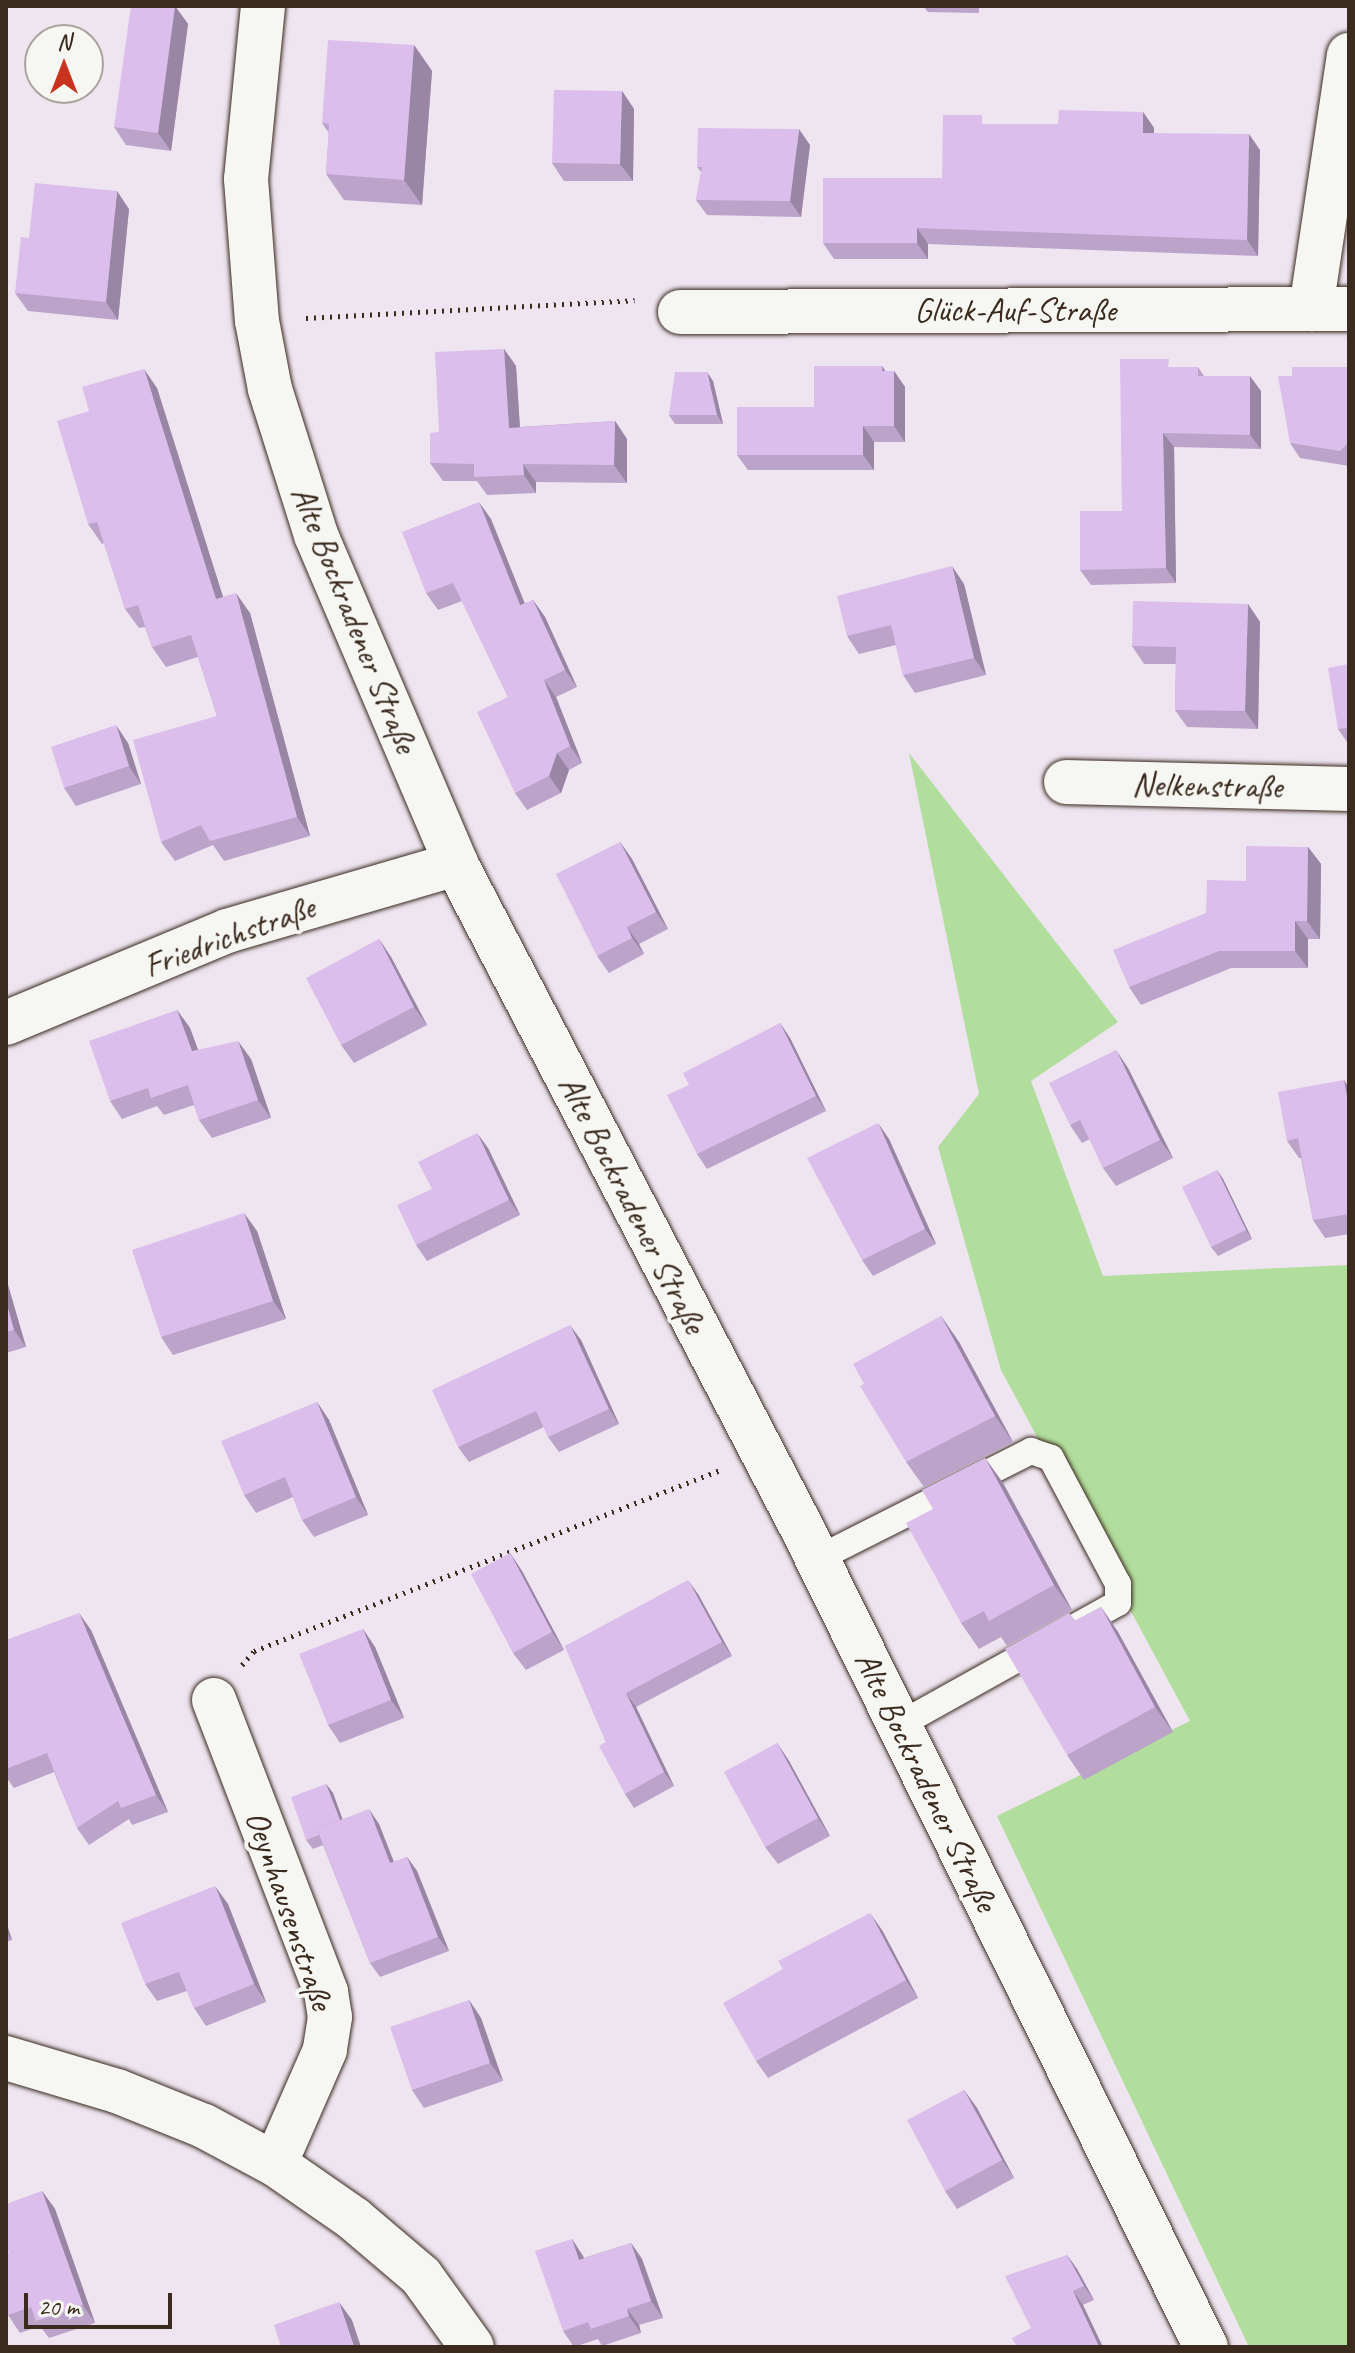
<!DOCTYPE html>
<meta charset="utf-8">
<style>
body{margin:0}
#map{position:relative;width:1355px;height:2353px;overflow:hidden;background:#eee5f0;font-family:Caveat,sans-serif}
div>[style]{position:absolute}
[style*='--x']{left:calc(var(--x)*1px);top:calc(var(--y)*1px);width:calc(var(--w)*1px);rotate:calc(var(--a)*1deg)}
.green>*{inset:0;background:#b1de9d}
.path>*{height:5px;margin-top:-2.5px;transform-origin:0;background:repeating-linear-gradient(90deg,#3b2a1e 0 2px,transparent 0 8px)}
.roads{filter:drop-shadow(0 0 2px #3b2a1e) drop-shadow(0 0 2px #3b2a1e)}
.lane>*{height:26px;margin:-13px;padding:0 13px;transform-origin:13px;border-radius:13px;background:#f6f6f2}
.street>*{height:44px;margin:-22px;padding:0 22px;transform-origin:22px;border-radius:22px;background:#f6f6f2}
.secondary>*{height:44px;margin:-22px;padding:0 22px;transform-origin:22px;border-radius:22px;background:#f6f6f2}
.wall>*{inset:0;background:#bca3ca}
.shaded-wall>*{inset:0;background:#9985a4}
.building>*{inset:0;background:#dbbeeb}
span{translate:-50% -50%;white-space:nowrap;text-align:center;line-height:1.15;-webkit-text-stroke:8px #f6f6f2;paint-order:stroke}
.street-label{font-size:34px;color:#3b2a1e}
.frame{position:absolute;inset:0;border:8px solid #3b2a1e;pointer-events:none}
.north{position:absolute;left:24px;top:24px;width:80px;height:80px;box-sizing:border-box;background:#f6f6f2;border:2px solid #aba49d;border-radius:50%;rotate:0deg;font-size:22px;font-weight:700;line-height:32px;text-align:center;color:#3b2a1e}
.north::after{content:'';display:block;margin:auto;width:28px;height:36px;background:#c8321e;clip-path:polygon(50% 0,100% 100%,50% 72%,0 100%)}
.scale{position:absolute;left:24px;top:2293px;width:148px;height:36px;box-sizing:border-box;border:4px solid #3b2a1e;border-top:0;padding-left:10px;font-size:24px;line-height:28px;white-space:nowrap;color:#3b2a1e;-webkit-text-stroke:6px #f6f6f2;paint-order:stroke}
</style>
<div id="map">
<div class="green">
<i style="clip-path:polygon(909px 753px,1118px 1022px,1031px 1081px,1103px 1276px,1349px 1265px,1349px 2347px,1249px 2347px,997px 1816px,1190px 1721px,1001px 1370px,938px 1147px,979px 1094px)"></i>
</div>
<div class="path">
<i style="--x:306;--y:318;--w:329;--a:-3.1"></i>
<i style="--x:242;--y:1665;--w:18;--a:-49"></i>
<i style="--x:254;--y:1651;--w:500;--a:-21.2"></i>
</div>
<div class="roads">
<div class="lane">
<i style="--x:817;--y:1559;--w:240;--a:-26.8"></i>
<i style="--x:1031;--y:1451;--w:21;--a:19"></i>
<i style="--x:1051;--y:1458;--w:143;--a:62"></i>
<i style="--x:1118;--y:1584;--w:19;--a:90"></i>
<i style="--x:1118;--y:1603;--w:251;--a:150.9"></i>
</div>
<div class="street">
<i style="--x:1311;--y:309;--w:257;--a:-81.5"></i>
<i style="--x:680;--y:312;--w:669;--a:-0.26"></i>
<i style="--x:1066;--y:782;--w:283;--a:1.4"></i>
<i style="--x:6;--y:1023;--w:239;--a:-22.6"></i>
<i style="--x:227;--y:931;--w:239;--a:-16.3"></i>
<i style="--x:214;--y:1700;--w:313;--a:69"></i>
<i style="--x:326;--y:1992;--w:25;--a:81"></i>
<i style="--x:330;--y:2017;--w:33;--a:99"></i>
<i style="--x:325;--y:2050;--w:124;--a:113.7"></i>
<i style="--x:6;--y:2058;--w:116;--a:16.6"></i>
<i style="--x:117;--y:2091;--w:94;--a:21.9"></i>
<i style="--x:204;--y:2126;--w:81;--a:28.2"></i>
<i style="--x:275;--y:2164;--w:96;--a:34.8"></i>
<i style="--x:354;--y:2219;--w:88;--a:40.4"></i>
<i style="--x:421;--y:2276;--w:87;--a:54.3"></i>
</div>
<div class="secondary">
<i style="--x:263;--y:6;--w:174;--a:95.6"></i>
<i style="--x:246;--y:179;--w:142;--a:85.6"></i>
<i style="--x:257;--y:321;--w:69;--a:79.2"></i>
<i style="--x:270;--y:389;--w:153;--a:72.5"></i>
<i style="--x:316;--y:535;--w:358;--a:66.9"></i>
<i style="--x:456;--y:864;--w:753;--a:62.48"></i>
<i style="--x:804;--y:1532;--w:909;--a:63.75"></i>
</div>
</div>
<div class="wall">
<i style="clip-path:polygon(175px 6px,188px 24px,171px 151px,126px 145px,114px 127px)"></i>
<i style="clip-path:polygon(923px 6px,979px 6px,979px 13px,928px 12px)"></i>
<i style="clip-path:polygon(414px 45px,432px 71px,422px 205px,344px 200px,326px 174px,329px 133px,322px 123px)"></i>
<i style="clip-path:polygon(622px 91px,634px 109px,633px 181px,564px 181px,552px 163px)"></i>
<i style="clip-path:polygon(1143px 112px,1154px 128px,1154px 133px,1260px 150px,1258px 256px,928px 244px,928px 259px,834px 259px,823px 243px,942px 178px,988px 124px,1058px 124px)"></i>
<i style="clip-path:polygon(810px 145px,801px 217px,707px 215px,696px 200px,701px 172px,697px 167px)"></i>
<i style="clip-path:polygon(129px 209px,118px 320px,28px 311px,15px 293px,29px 238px)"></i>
<i style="clip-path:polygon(504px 349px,516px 366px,520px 427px,615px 421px,627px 439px,627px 483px,536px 482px,536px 493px,487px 495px,477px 481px,443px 481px,430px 463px,439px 432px)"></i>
<i style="clip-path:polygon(882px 366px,885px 371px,894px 371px,905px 387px,905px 442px,874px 442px,874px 470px,748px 470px,737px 455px)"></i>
<i style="clip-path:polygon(1175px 367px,1198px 367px,1204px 376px,1261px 391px,1261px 449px,1174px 447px,1176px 583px,1091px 585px,1080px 570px,1122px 511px)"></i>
<i style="clip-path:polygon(1349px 367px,1349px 466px,1300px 458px,1290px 443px,1292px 376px)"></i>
<i style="clip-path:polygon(713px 381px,723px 424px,675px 424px,669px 415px)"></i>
<i style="clip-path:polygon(157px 388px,223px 597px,250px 613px,310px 836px,224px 861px,213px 845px,175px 861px,161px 842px,217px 716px,198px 657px,166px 667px,152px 647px,145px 627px,139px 628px,125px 609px,104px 543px,102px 544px,88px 524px)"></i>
<i style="clip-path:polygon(491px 519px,525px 604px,533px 600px,545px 617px,577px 687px,556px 697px,582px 763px,569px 770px,561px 793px,527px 810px,515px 793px,508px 697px,462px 601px,438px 610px,426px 593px)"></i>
<i style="clip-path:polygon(964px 584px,986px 675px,915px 693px,903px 675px,896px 645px,859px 654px,847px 636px)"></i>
<i style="clip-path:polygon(1248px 604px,1260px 622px,1258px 729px,1187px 727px,1175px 710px,1176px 664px,1144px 664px,1132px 646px)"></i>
<i style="clip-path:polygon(1349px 664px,1349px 745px,1338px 729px)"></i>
<i style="clip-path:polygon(128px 743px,141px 784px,76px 806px,64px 788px)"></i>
<i style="clip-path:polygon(620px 842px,632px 859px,668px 929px,639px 944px,644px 954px,609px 973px,597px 956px)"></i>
<i style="clip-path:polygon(1308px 847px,1321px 864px,1320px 939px,1308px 939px,1308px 968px,1231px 968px,1141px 1005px,1129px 987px,1206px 913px,1246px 881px)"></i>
<i style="clip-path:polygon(379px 939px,391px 957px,427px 1025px,354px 1063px,341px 1045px)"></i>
<i style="clip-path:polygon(177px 1010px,190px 1028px,198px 1050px,251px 1059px,271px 1118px,212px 1138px,199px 1120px,194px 1105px,164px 1115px,157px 1106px,122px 1119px,110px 1101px)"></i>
<i style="clip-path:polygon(780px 1023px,790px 1038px,826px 1111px,707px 1169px,697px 1154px,689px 1085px)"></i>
<i style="clip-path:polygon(1128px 1068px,1173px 1158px,1116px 1186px,1103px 1168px,1090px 1139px,1082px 1143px,1070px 1125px)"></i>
<i style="clip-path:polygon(1344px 1080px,1349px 1088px,1349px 1234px,1325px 1238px,1313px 1220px,1301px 1158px,1299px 1158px,1287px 1141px)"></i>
<i style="clip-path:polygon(889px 1139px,936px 1244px,873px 1276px,862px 1260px)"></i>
<i style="clip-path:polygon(488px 1148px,520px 1215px,427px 1261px,416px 1245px,432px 1189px)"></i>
<i style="clip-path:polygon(1217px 1170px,1223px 1179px,1252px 1239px,1218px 1256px,1211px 1247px)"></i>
<i style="clip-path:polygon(257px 1231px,286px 1319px,173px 1355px,161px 1337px)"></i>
<i style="clip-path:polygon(6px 1280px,26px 1347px,6px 1353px)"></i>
<i style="clip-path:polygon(941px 1316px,959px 1342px,1013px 1442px,924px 1487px,906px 1462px)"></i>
<i style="clip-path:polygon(581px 1340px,619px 1424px,559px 1452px,548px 1437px,544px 1427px,469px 1462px,458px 1447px)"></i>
<i style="clip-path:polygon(317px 1402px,329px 1420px,368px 1515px,314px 1537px,302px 1520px,293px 1497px,256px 1513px,244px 1495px)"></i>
<i style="clip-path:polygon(985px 1458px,1003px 1483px,1072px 1610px,1007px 1646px,1001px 1637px,979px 1649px,961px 1623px,933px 1509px)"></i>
<i style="clip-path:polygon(510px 1553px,522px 1571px,564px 1650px,526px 1670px,513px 1653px)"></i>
<i style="clip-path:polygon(698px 1594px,732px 1656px,636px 1707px,674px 1786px,634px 1808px,625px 1794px,606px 1742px,565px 1646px)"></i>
<i style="clip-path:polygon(1101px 1607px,1118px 1632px,1173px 1732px,1084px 1780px,1067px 1755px,1069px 1613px,1075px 1621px)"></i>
<i style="clip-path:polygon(363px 1629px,375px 1647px,404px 1718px,340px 1743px,328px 1725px)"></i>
<i style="clip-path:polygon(91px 1630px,168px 1812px,132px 1825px,129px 1819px,89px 1845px,77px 1828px,54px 1772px,14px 1788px,6px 1777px,6px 1640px)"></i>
<i style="clip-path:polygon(777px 1743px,789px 1761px,830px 1836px,778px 1864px,765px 1847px)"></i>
<i style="clip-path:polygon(326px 1784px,333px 1793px,342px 1819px,379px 1824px,394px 1862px,407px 1857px,417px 1871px,449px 1951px,380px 1977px,370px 1963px,323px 1845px,313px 1849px,306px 1840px)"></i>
<i style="clip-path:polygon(228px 1904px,266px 2002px,206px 2026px,194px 2008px,187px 1991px,157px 2001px,145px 1984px)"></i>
<i style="clip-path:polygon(6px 1922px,12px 1940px,6px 1942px)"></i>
<i style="clip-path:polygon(882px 1930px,918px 1998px,768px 2078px,756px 2061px)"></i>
<i style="clip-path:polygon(469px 2000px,481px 2018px,503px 2081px,424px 2108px,412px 2090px)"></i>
<i style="clip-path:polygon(964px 2090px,977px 2108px,1014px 2178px,957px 2209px,945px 2191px)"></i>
<i style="clip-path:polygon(42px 2191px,55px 2209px,95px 2323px,49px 2338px,40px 2326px,20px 2333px,8px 2315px,9px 2252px)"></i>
<i style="clip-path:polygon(572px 2239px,584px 2258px,631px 2243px,642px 2259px,663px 2318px,639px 2325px,641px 2333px,602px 2346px,598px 2339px,574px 2347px,563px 2331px)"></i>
<i style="clip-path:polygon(1067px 2255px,1077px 2269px,1094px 2300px,1031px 2328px)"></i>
</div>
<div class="shaded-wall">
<i style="clip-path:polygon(175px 6px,188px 24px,171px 151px,158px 133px)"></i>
<i style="clip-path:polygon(414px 45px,432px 71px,422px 205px,404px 180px)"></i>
<i style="clip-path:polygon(622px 91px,634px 109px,633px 181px,620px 164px)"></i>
<i style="clip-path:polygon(1143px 112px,1154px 128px,1154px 149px,1143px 133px)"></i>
<i style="clip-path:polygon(799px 129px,810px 145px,801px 217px,790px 201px)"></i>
<i style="clip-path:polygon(1249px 134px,1260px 150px,1258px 256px,1247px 240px)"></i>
<i style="clip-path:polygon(117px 191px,129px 209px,118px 320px,106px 302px)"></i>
<i style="clip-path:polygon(917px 228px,928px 244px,928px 259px,917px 243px)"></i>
<i style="clip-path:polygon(504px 349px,516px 366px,521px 446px,509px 428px)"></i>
<i style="clip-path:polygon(882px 366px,893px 382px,894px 371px,905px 387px,905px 442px,894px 426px)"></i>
<i style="clip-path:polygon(144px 369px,157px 388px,230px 619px,216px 599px)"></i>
<i style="clip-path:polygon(707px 372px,713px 381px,723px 424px,717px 415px)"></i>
<i style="clip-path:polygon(1250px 376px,1261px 391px,1261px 449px,1250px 435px)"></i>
<i style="clip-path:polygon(615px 421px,627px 439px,627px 483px,614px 465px)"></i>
<i style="clip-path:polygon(863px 426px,874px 442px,874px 470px,863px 455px)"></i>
<i style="clip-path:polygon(1163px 433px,1174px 447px,1176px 583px,1166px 568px)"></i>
<i style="clip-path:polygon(523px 464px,536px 482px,536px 493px,524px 475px)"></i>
<i style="clip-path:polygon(479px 502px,491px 519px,532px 622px,520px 605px)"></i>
<i style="clip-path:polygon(952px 566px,964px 584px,986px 675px,974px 658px)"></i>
<i style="clip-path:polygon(236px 593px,250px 613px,310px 836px,297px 817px)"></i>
<i style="clip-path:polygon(533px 600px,545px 617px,577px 687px,565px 670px)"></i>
<i style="clip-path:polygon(1248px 604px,1260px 622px,1258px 729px,1245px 711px)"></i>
<i style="clip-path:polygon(544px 680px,556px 697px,582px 763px,570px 746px)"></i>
<i style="clip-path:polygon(116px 725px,128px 743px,141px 784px,129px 766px)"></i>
<i style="clip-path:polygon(557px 753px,569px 770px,561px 793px,549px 776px)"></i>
<i style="clip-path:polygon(620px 842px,632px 859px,668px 929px,656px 912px)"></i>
<i style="clip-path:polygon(1308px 847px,1321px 864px,1320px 939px,1307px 921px)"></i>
<i style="clip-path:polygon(1295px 921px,1308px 939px,1308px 968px,1295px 951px)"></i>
<i style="clip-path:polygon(627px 927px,639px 944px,644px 954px,632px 938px)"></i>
<i style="clip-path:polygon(379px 939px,391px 957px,427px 1025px,414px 1007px)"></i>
<i style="clip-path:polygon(177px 1010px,190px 1028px,205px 1069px,192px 1051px)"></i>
<i style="clip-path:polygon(780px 1023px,790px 1038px,826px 1111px,816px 1096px)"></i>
<i style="clip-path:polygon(238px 1041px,251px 1059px,271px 1118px,258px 1100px)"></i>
<i style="clip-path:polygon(1116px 1050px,1128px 1068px,1173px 1158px,1160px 1140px)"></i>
<i style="clip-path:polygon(1344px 1080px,1349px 1088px,1349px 1108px)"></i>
<i style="clip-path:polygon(878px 1123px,889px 1139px,936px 1244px,925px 1229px)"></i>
<i style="clip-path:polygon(477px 1133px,488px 1148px,520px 1215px,509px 1200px)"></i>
<i style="clip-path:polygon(1217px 1170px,1223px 1179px,1252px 1239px,1246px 1230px)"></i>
<i style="clip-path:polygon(244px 1213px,257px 1231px,286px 1319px,273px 1301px)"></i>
<i style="clip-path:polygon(6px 1280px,7px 1281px,26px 1347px,14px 1330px,6px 1301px)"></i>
<i style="clip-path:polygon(941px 1316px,959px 1342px,1013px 1442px,995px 1416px)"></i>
<i style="clip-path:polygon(570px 1325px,581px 1340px,619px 1424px,609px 1409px)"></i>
<i style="clip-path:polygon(317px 1402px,329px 1420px,368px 1515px,356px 1497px)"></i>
<i style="clip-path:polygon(985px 1458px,1003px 1483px,1072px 1610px,1054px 1585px)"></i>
<i style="clip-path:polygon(510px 1553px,522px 1571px,564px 1650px,552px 1632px)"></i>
<i style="clip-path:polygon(688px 1580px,698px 1594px,732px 1656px,722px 1642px)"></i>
<i style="clip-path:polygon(1101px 1607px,1118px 1632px,1173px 1732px,1155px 1707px)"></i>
<i style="clip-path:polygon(79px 1613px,91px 1630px,168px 1812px,156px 1795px)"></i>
<i style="clip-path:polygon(363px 1629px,375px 1647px,404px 1718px,391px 1700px)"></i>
<i style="clip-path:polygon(626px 1693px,636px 1707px,674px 1786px,664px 1772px)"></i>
<i style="clip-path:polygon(777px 1743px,789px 1761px,830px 1836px,818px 1818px)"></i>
<i style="clip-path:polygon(326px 1784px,333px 1793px,348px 1834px,342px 1825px)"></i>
<i style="clip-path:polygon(369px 1809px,379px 1824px,400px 1878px,390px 1863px)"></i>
<i style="clip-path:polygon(407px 1857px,417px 1871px,449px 1951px,438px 1937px)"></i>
<i style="clip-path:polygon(215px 1886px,228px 1904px,266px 2002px,254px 1984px)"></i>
<i style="clip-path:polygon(870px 1913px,882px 1930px,918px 1998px,906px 1980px)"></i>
<i style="clip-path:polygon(6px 1922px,12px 1940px,6px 1932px)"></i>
<i style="clip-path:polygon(469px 2000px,481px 2018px,503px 2081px,490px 2063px)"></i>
<i style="clip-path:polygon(964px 2090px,977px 2108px,1014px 2178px,1002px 2160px)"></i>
<i style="clip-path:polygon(42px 2191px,55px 2209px,95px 2323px,83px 2305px)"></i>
<i style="clip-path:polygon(572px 2239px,583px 2256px,590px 2276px,579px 2260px)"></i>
<i style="clip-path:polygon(631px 2243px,642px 2259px,663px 2318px,651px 2301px)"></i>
<i style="clip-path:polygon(1067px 2255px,1077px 2269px,1094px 2300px,1084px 2286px)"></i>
<i style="clip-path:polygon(1073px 2291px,1083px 2305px,1103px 2347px,1099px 2347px)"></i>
<i style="clip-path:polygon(339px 2302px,352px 2320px,361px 2347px,354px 2347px)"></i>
<i style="clip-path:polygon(627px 2309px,639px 2325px,641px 2333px,629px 2316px)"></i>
</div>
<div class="building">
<i style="clip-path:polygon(131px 6px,175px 6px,158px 133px,114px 127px)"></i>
<i style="clip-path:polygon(328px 40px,414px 45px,404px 180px,326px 174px,329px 124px,322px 123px)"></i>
<i style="clip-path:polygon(554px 90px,622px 91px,620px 164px,552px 163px)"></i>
<i style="clip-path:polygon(1059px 110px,1143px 112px,1143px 133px,1249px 134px,1247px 240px,917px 228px,917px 243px,823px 243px,823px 178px,942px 178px,943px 115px,982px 115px,982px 124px,1058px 124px)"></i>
<i style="clip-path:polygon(698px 128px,799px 129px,790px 201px,696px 200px,702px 167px,697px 167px)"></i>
<i style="clip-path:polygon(35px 183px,117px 191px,106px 302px,15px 293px,21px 237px,29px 238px)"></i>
<i style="clip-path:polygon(504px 349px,509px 428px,615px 421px,614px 465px,523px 464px,524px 475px,474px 477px,474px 464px,430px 463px,430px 433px,439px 432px,435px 352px)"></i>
<i style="clip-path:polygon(1120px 359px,1169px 359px,1168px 367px,1198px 367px,1198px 376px,1250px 376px,1250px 435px,1163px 433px,1166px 568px,1080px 570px,1080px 511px,1122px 511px)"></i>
<i style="clip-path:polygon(814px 366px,882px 366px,882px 371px,894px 371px,894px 426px,863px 426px,863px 455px,737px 455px,737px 407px,814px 407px)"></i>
<i style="clip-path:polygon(1292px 367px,1349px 367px,1349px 442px,1340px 451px,1290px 443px,1278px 376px,1292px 376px)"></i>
<i style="clip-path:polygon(144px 369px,216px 599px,236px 593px,297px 817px,210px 841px,201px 825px,161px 842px,133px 740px,217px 716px,191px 635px,152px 647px,138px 605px,125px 609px,97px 522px,88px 524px,57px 421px,89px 411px,82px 387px)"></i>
<i style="clip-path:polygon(675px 372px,707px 372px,717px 415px,669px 415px)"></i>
<i style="clip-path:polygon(479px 502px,520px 605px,533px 600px,565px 670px,544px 680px,570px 746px,557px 753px,549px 776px,515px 793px,477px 712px,508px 697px,453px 583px,426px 593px,402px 532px)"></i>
<i style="clip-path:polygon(952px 566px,974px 658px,903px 675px,891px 625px,847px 636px,837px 596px)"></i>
<i style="clip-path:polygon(1133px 601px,1248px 604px,1245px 711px,1175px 710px,1176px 647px,1132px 646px)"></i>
<i style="clip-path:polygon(1349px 664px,1349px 728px,1338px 729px,1328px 668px)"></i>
<i style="clip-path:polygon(116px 725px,129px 766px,64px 788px,51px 747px)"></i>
<i style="clip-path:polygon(620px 842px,656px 912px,627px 927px,632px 938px,597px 956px,556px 874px)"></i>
<i style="clip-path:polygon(1246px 846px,1308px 847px,1307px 921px,1295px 921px,1295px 951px,1219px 951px,1129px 987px,1113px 950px,1206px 913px,1207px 880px,1246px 881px)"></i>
<i style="clip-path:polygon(379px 939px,414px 1007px,341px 1045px,306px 978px)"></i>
<i style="clip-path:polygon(177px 1010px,192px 1051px,238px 1041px,258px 1100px,199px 1120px,188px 1085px,151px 1098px,148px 1088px,110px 1101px,89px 1041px)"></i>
<i style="clip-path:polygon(780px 1023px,816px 1096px,697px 1154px,667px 1095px,689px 1085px,683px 1073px)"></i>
<i style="clip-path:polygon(1116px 1050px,1160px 1140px,1103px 1168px,1080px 1120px,1070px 1125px,1049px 1083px)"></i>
<i style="clip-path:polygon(1344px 1080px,1349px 1108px,1349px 1214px,1313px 1220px,1298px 1138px,1287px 1141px,1278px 1092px)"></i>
<i style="clip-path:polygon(878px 1123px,925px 1229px,862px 1260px,807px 1158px)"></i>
<i style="clip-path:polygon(477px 1133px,509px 1200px,416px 1245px,397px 1205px,432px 1189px,418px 1162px)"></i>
<i style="clip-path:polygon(1217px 1170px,1246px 1230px,1211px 1247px,1182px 1187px)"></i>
<i style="clip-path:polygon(244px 1213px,273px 1301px,161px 1337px,132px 1250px)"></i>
<i style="clip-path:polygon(6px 1301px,14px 1330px,6px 1332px)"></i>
<i style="clip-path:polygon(941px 1316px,995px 1416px,906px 1462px,860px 1386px,864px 1384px,853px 1364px)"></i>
<i style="clip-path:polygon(570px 1325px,609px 1409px,548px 1437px,536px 1411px,458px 1447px,432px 1390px)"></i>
<i style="clip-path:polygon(317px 1402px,356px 1497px,302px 1520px,285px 1477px,244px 1495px,221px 1441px)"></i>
<i style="clip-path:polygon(985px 1458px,1054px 1585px,989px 1621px,984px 1611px,961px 1623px,906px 1523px,933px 1509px,922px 1490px)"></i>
<i style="clip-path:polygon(510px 1553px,552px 1632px,513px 1653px,471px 1574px)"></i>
<i style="clip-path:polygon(688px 1580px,722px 1642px,626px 1693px,664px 1772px,625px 1794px,599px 1746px,606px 1742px,565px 1646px)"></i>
<i style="clip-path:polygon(1101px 1607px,1155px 1707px,1067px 1755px,1005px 1649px,1069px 1613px,1074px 1621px)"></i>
<i style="clip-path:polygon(79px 1613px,156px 1795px,121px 1808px,118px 1801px,77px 1828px,47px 1753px,6px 1769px,6px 1640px)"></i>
<i style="clip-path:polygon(363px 1629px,391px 1700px,328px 1725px,299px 1654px)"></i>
<i style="clip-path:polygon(777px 1743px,818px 1818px,765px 1847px,724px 1772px)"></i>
<i style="clip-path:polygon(326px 1784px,340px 1820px,317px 1829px,319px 1835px,306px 1840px,291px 1797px)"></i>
<i style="clip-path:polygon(369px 1809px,390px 1863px,407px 1857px,438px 1937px,370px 1963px,317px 1829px)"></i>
<i style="clip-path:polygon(215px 1886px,254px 1984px,194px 2008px,179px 1972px,145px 1984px,121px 1923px)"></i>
<i style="clip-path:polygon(870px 1913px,906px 1980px,756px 2061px,723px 2003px,783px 1969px,778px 1961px)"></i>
<i style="clip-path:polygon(469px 2000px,490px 2063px,412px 2090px,390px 2027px)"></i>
<i style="clip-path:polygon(964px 2090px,1002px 2160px,945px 2191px,907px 2120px)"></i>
<i style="clip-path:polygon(42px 2191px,83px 2305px,36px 2321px,31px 2307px,8px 2315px,6px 2310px,6px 2253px,9px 2252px,6px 2244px,6px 2204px)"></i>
<i style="clip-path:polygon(572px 2239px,579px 2260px,631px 2243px,651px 2301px,627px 2309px,629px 2316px,591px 2329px,588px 2322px,563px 2331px,535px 2251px)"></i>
<i style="clip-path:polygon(1067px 2255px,1084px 2286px,1073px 2291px,1099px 2347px,1017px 2347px,1012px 2338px,1031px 2328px,1005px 2276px)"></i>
<i style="clip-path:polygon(339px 2302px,354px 2347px,281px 2347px,274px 2325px)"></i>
</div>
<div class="street-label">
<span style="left:1015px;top:310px">Glück-Auf-Straße</span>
<span style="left:355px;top:619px;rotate:68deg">Alte Bockradener Straße</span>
<span style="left:1207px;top:785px;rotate:1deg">Nelkenstraße</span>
<span style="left:229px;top:936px;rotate:-20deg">Friedrichstraße</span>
<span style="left:633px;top:1204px;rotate:63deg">Alte Bockradener Straße</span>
<span style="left:927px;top:1781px;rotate:64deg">Alte Bockradener Straße</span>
<span style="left:290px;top:1910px;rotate:71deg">Oeynhausenstraße</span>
</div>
<div class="frame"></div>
<div class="north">N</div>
<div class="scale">20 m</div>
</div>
